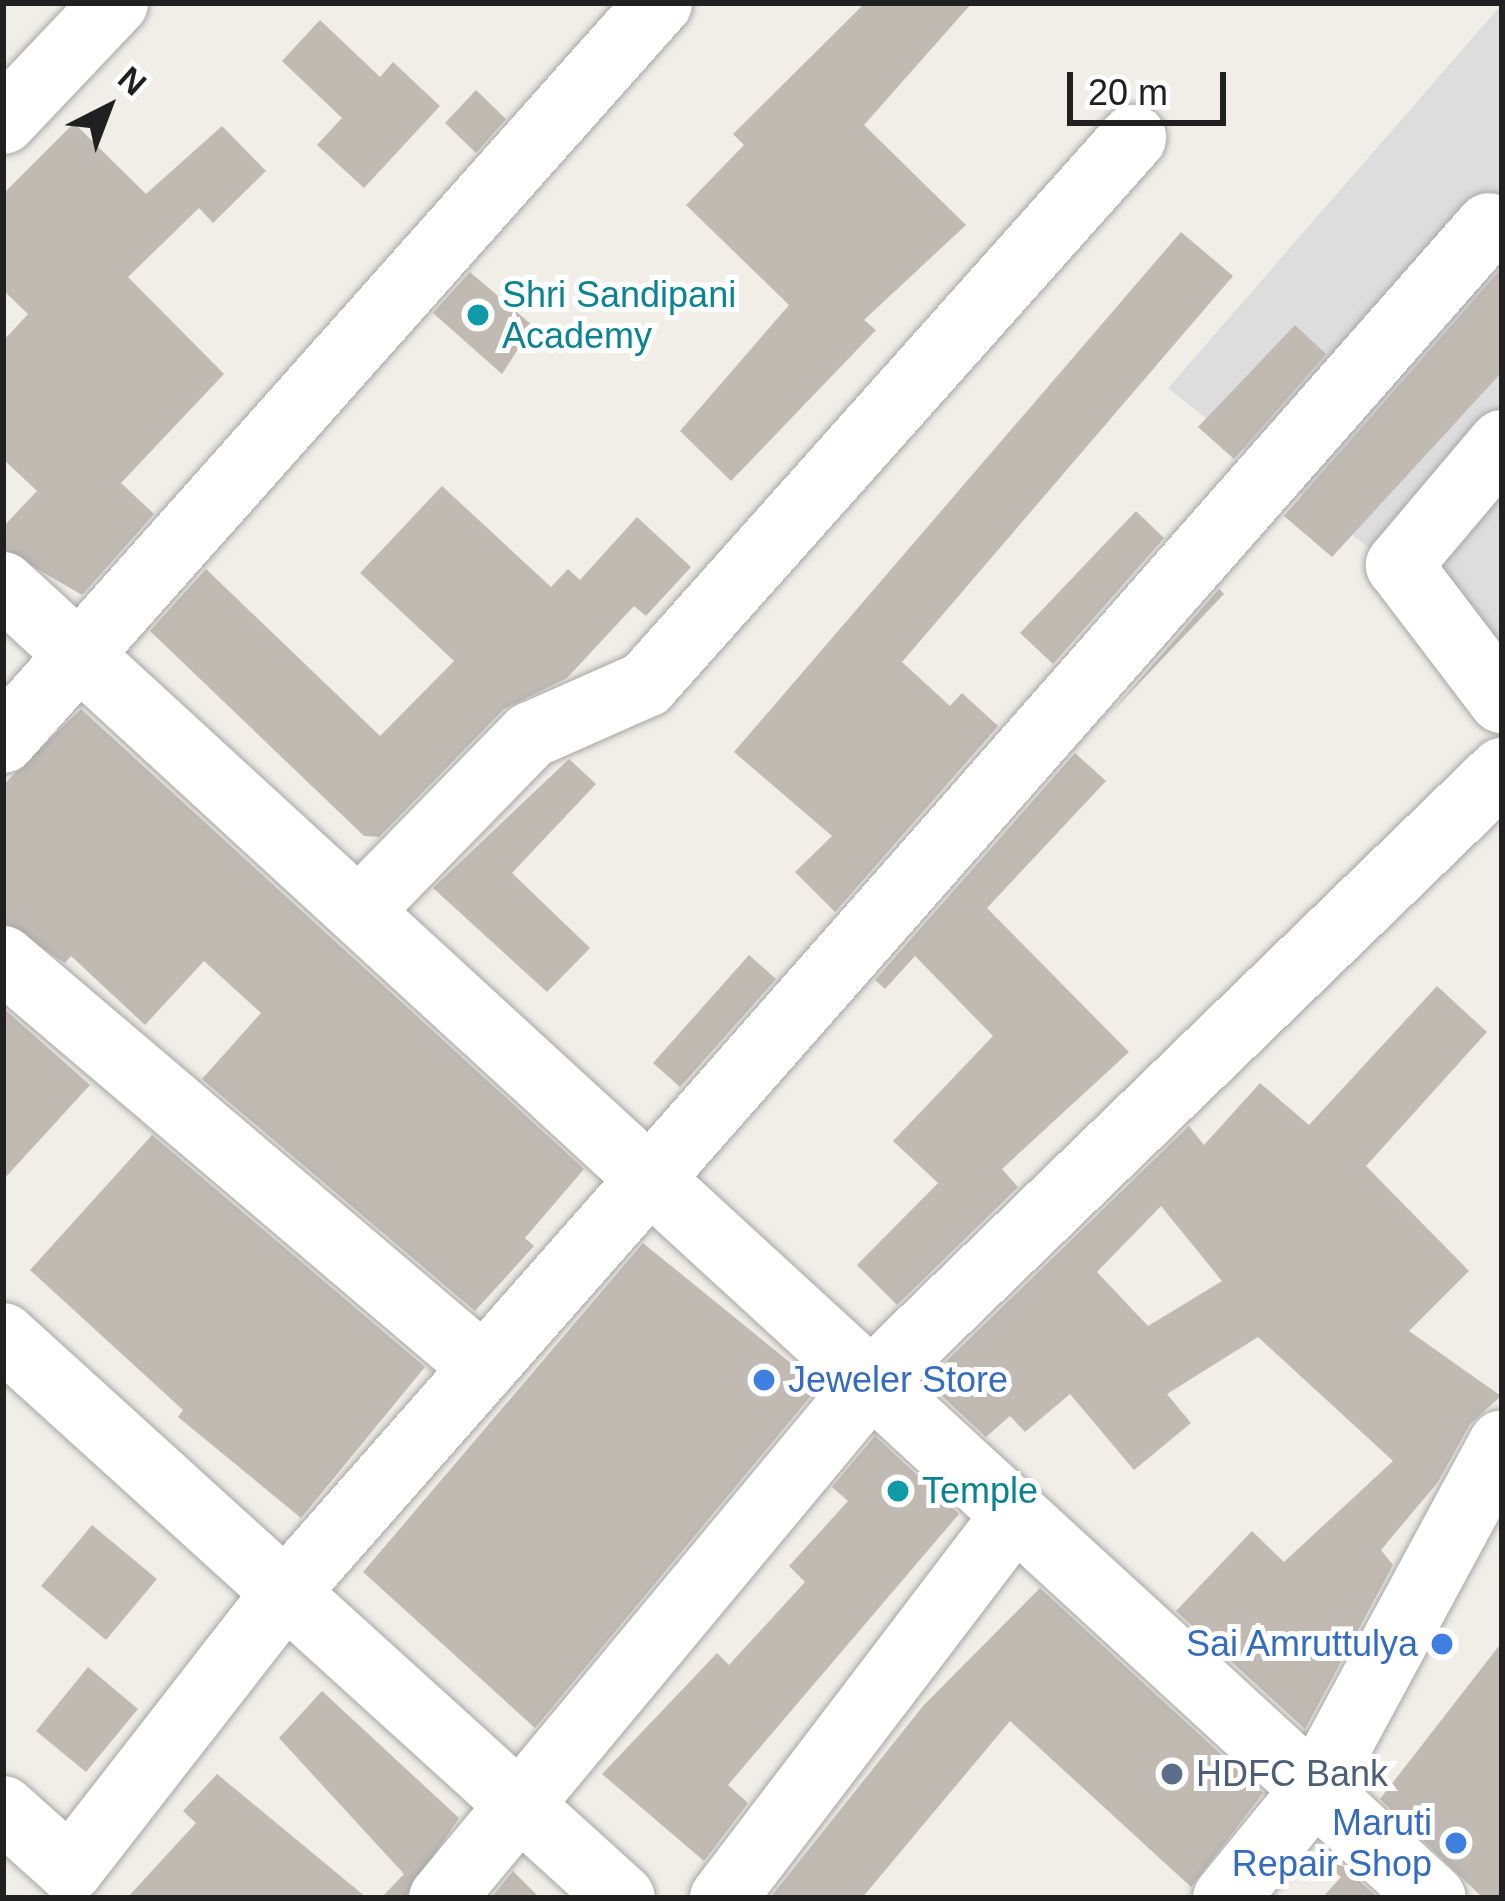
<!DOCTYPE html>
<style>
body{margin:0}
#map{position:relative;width:1505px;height:1901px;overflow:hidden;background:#f1eee7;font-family:Helvetica,sans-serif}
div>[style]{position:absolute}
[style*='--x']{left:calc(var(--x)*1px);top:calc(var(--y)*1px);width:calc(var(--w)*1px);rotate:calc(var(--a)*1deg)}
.residential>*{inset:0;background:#dedddd}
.building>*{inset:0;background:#c1bab3}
.roads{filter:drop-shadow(0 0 3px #a7a7a7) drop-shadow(0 0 3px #a7a7a7)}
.street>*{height:66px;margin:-33px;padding:0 33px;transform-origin:33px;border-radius:33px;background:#fff}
.dots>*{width:33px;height:33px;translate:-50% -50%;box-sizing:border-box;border:6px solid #fff;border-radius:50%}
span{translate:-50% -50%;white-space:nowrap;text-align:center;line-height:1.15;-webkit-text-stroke:10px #fff;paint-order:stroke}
.culture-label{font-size:36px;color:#0d838f}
.left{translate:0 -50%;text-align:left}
.shop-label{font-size:36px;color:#366cbe}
.right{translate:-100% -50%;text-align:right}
.service-label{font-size:36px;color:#4e5e75}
.frame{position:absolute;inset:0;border:6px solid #202020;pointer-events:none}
.north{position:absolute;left:48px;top:48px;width:120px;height:120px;-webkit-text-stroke:9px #fff;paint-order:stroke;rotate:42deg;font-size:33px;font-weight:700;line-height:48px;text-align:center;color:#202020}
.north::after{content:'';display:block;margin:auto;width:42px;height:54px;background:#202020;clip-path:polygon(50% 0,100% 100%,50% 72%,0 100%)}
.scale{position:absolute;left:1067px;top:72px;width:159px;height:54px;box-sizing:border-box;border:6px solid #202020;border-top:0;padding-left:15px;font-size:36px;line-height:42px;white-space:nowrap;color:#202020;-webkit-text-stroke:9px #fff;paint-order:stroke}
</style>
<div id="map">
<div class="residential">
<i style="clip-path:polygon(1502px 4px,1502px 654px,1168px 388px)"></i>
</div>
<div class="building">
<i style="clip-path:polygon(865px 3px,972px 3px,864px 125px,966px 225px,864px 320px,876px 330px,731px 481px,680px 431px,789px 305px,686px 205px,744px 145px,733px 134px)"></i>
<i style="clip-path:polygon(320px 20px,380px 77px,393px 62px,440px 106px,364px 188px,317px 145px,342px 118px,282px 61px)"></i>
<i style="clip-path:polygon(476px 90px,506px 119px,476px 153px,445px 123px)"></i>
<i style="clip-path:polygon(74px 123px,146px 194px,222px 126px,266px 171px,213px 223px,199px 208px,128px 277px,224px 374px,121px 483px,154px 514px,82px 595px,3px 549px,3px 527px,37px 491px,3px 459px,3px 341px,28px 314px,3px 290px,3px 194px)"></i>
<i style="clip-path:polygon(1181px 232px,1233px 276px,902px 662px,950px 706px,962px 693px,998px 726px,835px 912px,795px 872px,832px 836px,734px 752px)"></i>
<i style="clip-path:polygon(1502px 268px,1502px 372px,1332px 557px,1284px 516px)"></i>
<i style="clip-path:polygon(470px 272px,533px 326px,502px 374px,433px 313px)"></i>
<i style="clip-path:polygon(1295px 325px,1326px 354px,1234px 459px,1198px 427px)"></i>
<i style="clip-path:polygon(442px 486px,551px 587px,568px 569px,580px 580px,637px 517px,691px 567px,646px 616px,634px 606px,567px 678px,504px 709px,379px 837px,364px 836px,150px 631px,206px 569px,380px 736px,454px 661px,360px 573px)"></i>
<i style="clip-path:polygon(1136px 511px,1164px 538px,1053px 664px,1020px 633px)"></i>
<i style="clip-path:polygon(1219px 589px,1224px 594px,1108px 716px)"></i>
<i style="clip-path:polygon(81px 709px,584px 1169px,525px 1238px,534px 1246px,475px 1311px,202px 1079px,261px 1013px,204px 961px,145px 1025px,71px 956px,65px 963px,3px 922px,3px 785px)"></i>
<i style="clip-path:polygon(1075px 753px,1106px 781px,987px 908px,1129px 1052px,1002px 1169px,1018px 1187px,897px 1305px,857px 1265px,938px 1183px,893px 1141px,993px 1036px,915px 956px,885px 989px,875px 980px)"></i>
<i style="clip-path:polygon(569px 759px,596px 784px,512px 873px,590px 948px,547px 992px,433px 888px)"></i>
<i style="clip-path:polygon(749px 955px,776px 979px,680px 1087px,653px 1063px)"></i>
<i style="clip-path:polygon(evenodd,1437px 986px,1487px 1032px,1366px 1166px,1469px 1271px,1409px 1331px,1501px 1396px,1470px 1424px,1438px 1482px,1381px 1550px,1393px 1565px,1305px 1729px,1176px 1611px,1252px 1531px,1284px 1562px,1393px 1461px,1258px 1337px,1167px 1394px,1191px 1423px,1134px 1470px,1070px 1394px,1025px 1432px,1010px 1416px,986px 1437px,926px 1381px,1189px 1126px,1204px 1145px,1260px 1083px,1309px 1125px,1437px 986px,1161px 1206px,1222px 1281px,1148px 1326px,1097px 1272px,1161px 1206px)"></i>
<i style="clip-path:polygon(3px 1008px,90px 1085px,3px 1180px)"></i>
<i style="clip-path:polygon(152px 1135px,425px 1367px,301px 1518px,178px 1417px,183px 1410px,30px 1270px)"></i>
<i style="clip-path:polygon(643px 1243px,819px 1386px,535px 1728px,363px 1572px)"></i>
<i style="clip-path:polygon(875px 1436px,959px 1514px,728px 1785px,748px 1803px,704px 1861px,602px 1774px,717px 1653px,729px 1665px,805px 1582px,789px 1566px,848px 1501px,832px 1487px)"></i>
<i style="clip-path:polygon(92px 1525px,157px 1579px,106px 1640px,41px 1586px)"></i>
<i style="clip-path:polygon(1040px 1588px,1263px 1793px,1191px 1887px,1010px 1721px,862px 1898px,770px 1898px,923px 1706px)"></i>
<i style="clip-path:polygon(1502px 1642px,1502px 1898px,1483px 1898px,1380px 1799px)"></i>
<i style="clip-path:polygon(88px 1667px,138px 1709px,86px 1772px,36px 1731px)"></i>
<i style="clip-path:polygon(322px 1691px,459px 1818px,405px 1898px,381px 1898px,404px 1874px,279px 1738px)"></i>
<i style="clip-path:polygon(217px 1774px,367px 1898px,127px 1898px,196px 1823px,183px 1811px)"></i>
<i style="clip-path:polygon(1334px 1858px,1378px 1898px,1322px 1898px,1341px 1877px,1328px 1867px)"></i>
<i style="clip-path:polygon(513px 1871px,540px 1898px,491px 1898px)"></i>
</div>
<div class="roads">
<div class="street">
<i style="--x:3;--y:121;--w:163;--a:-46.5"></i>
<i style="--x:1502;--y:443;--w:160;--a:130.2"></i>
<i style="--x:1399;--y:565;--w:170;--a:52.7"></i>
<i style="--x:3;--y:585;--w:1941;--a:42.56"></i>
<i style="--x:3;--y:740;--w:987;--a:-48.33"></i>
<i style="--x:359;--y:911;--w:246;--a:-45.7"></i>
<i style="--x:531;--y:735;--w:126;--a:-23.9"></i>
<i style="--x:646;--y:684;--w:732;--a:-48.27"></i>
<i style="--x:3;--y:959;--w:631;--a:40.37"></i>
<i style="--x:3;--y:1336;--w:836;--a:42.24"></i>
<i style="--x:3;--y:1809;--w:90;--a:41.8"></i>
<i style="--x:70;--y:1869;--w:351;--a:-52.1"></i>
<i style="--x:286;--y:1592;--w:1820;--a:-48.63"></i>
<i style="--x:442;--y:1898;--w:672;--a:-50.25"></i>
<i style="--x:872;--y:1381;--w:877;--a:-44.08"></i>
<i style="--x:723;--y:1898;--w:479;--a:-52.7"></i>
<i style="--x:1226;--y:1898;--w:141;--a:-50.8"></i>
<i style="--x:1315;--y:1789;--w:393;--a:-61.6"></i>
</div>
</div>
<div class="dots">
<i style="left:478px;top:315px;background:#0f9aa8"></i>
<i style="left:764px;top:1380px;background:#3f7fe0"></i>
<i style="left:898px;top:1491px;background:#0f9aa8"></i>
<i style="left:1442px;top:1644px;background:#3f7fe0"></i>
<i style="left:1172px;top:1774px;background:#5c6f8a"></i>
<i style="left:1456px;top:1843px;background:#3f7fe0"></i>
</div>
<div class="culture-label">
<span class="left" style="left:502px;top:315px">Shri Sandipani<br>Academy</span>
<span class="left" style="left:922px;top:1491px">Temple</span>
</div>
<div class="shop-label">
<span class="left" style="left:788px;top:1380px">Jeweler Store</span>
<span class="right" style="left:1418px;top:1644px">Sai Amruttulya</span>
<span class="right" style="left:1432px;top:1843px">Maruti<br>Repair Shop</span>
</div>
<div class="service-label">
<span class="left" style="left:1196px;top:1774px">HDFC Bank</span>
</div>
<div class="frame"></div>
<div class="north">N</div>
<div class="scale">20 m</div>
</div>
